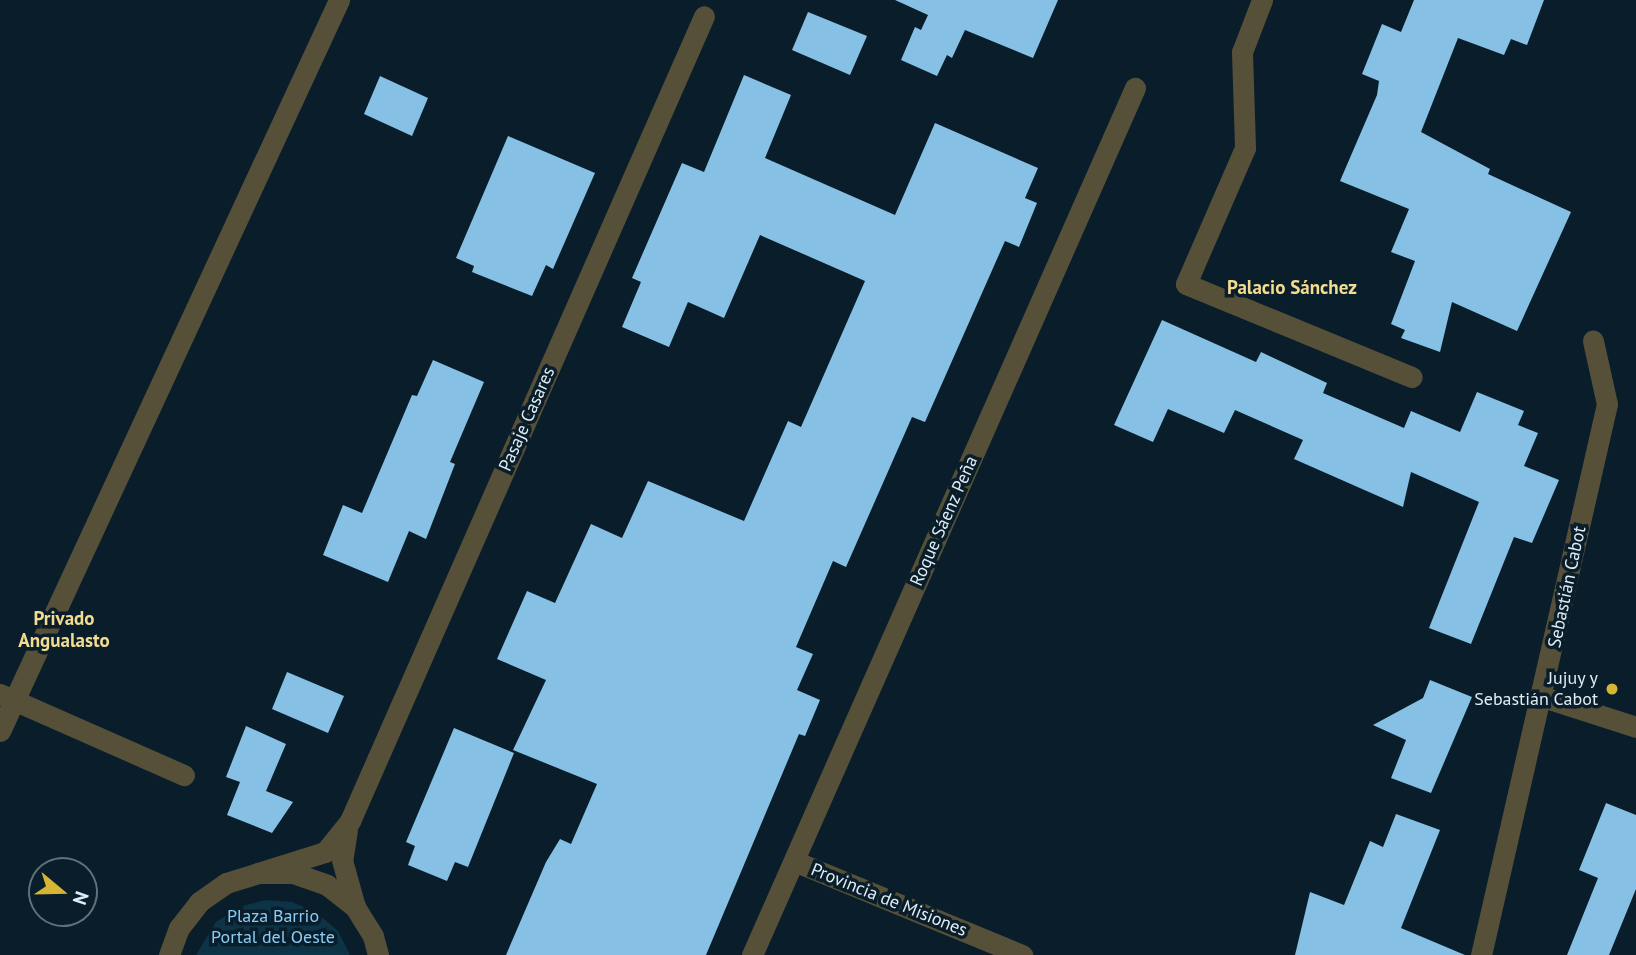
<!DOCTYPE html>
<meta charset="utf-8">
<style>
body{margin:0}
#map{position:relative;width:1636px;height:955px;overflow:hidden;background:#091e2a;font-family:"PT Sans",sans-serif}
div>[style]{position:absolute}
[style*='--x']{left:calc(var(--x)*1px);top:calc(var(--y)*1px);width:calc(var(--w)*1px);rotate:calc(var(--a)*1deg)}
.green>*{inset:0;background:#0d3346}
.building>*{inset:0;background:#86c1e5}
.minor>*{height:21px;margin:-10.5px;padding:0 10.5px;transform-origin:10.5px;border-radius:10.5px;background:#565039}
.dots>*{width:19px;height:19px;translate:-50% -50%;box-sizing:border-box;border:4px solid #091e2a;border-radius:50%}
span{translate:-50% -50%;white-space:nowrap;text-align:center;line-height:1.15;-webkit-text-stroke:7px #091e2a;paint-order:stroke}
.street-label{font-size:18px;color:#e0edf5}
.poi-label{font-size:18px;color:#e0edf5}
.right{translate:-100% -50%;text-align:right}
.park-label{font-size:18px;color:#8bcdf5}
.neighbourhood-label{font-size:19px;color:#f2dc8f;font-weight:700}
.north{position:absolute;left:28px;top:857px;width:70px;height:70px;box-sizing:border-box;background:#091e2a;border:2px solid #5f717b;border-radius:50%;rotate:109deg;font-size:19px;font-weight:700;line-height:28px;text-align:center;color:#e0edf5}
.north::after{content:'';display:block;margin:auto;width:24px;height:32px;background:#d6b534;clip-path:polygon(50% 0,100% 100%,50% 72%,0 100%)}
</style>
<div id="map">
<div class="green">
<i style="clip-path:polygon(265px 900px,292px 902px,317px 913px,338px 931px,350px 955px,196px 955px,216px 922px,239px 907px)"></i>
</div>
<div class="building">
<i style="clip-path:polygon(895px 0,1058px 0,1033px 58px,965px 30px,952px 58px,947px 55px,937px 76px,901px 60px,915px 27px,921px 30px,928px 15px)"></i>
<i style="clip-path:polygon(1414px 0,1544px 0,1527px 45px,1511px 39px,1504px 55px,1458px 38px,1421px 132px,1490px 169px,1488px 174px,1571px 212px,1517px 331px,1452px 302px,1440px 352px,1401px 338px,1405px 330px,1391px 324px,1415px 261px,1391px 252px,1409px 209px,1340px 181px,1377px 95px,1379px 81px,1362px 74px,1382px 24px,1401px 32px)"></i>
<i style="clip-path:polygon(808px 12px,867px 36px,850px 75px,792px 50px)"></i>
<i style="clip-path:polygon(744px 75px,791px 95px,765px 158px,895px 215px,935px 123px,1038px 168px,1025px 198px,1037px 203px,1019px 247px,1005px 241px,925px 422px,912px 417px,846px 567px,833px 561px,796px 647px,813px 654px,797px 690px,820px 700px,805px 736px,799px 734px,706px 955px,506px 955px,546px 862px,560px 839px,571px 844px,597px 784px,513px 750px,546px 680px,497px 659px,527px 591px,555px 603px,591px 524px,622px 538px,648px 481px,744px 521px,788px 421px,801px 427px,865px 281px,760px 235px,724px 318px,688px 302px,669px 347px,622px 327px,641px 282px,632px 278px,682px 163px,704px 172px)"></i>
<i style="clip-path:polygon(380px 76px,428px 98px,412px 136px,364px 114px)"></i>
<i style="clip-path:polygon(508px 136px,595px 173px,553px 269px,546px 265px,532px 296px,472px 272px,474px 266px,456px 258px)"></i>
<i style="clip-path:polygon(1162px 320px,1256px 362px,1261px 352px,1327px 383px,1323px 393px,1404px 428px,1411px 411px,1460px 432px,1477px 392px,1524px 411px,1518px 425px,1538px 433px,1524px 466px,1559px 480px,1532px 543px,1514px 537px,1471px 644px,1429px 628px,1479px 502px,1411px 472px,1403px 507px,1294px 459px,1303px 440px,1235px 410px,1224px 433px,1168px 409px,1153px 442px,1114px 425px)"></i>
<i style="clip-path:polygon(433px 360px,484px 382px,450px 462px,455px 464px,426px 539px,409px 531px,388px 582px,323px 555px,343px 505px,362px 513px,412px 395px,417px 396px)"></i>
<i style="clip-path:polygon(287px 672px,344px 696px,328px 733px,272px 709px)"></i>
<i style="clip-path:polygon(1430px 680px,1472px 697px,1431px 793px,1391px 778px,1406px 740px,1373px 725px,1423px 698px)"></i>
<i style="clip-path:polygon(246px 726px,286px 744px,266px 791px,293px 802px,272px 833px,227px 815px,240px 782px,226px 777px)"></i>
<i style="clip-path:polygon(454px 728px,514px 753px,468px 867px,455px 862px,447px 881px,408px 865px,415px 846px,406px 842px)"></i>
<i style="clip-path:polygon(1606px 803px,1636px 815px,1636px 889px,1609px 955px,1567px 955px,1598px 878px,1579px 870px)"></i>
<i style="clip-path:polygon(1396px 814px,1440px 830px,1401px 928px,1465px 955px,1295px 955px,1310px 892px,1344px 905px,1370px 841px,1383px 847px)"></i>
</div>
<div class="minor">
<i style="--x:1262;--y:0;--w:56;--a:111"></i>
<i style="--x:1242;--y:52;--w:96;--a:88.2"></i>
<i style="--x:1245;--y:148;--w:148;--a:113.5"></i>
<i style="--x:1186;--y:284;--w:244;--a:22.4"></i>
<i style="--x:0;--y:694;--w:201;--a:23.8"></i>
<i style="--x:1543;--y:697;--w:98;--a:17.9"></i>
<i style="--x:0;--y:731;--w:806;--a:-65.12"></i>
<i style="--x:347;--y:830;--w:30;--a:99"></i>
<i style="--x:342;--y:860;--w:49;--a:74.5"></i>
<i style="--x:794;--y:861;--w:247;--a:22.4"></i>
<i style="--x:258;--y:873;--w:70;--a:-17.4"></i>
<i style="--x:325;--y:852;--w:40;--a:-51"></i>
<i style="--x:350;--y:821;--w:879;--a:-66.26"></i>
<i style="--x:169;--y:955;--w:29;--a:-70"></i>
<i style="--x:179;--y:928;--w:33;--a:-52"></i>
<i style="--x:199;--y:902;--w:33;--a:-35"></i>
<i style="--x:226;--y:883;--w:34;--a:-17"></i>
<i style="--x:258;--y:873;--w:35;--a:0"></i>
<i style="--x:293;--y:873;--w:36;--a:19"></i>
<i style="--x:327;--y:885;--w:36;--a:38"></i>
<i style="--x:355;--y:907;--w:34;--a:58"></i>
<i style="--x:373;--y:936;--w:20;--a:75"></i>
<i style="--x:752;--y:955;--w:948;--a:-66.17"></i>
<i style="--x:1481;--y:955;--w:565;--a:-77.12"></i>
<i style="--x:1607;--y:404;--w:65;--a:-102.5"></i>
</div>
<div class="dots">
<i style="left:1612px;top:689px;background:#d6b534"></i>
</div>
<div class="street-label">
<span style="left:527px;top:419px;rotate:-66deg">Pasaje Casares</span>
<span style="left:944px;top:521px;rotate:-66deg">Roque Sáenz Peña</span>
<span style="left:1567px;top:587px;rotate:-78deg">Sebastián Cabot</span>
<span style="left:889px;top:900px;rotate:22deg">Provincia de Misiones</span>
</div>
<div class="poi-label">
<span class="right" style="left:1598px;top:689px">Jujuy y<br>Sebastián Cabot</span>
</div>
<div class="park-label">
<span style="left:273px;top:927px">Plaza Barrio<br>Portal del Oeste</span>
</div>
<div class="neighbourhood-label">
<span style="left:1292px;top:288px">Palacio Sánchez</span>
<span style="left:64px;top:630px">Privado<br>Angualasto</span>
</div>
<div class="north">N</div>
</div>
